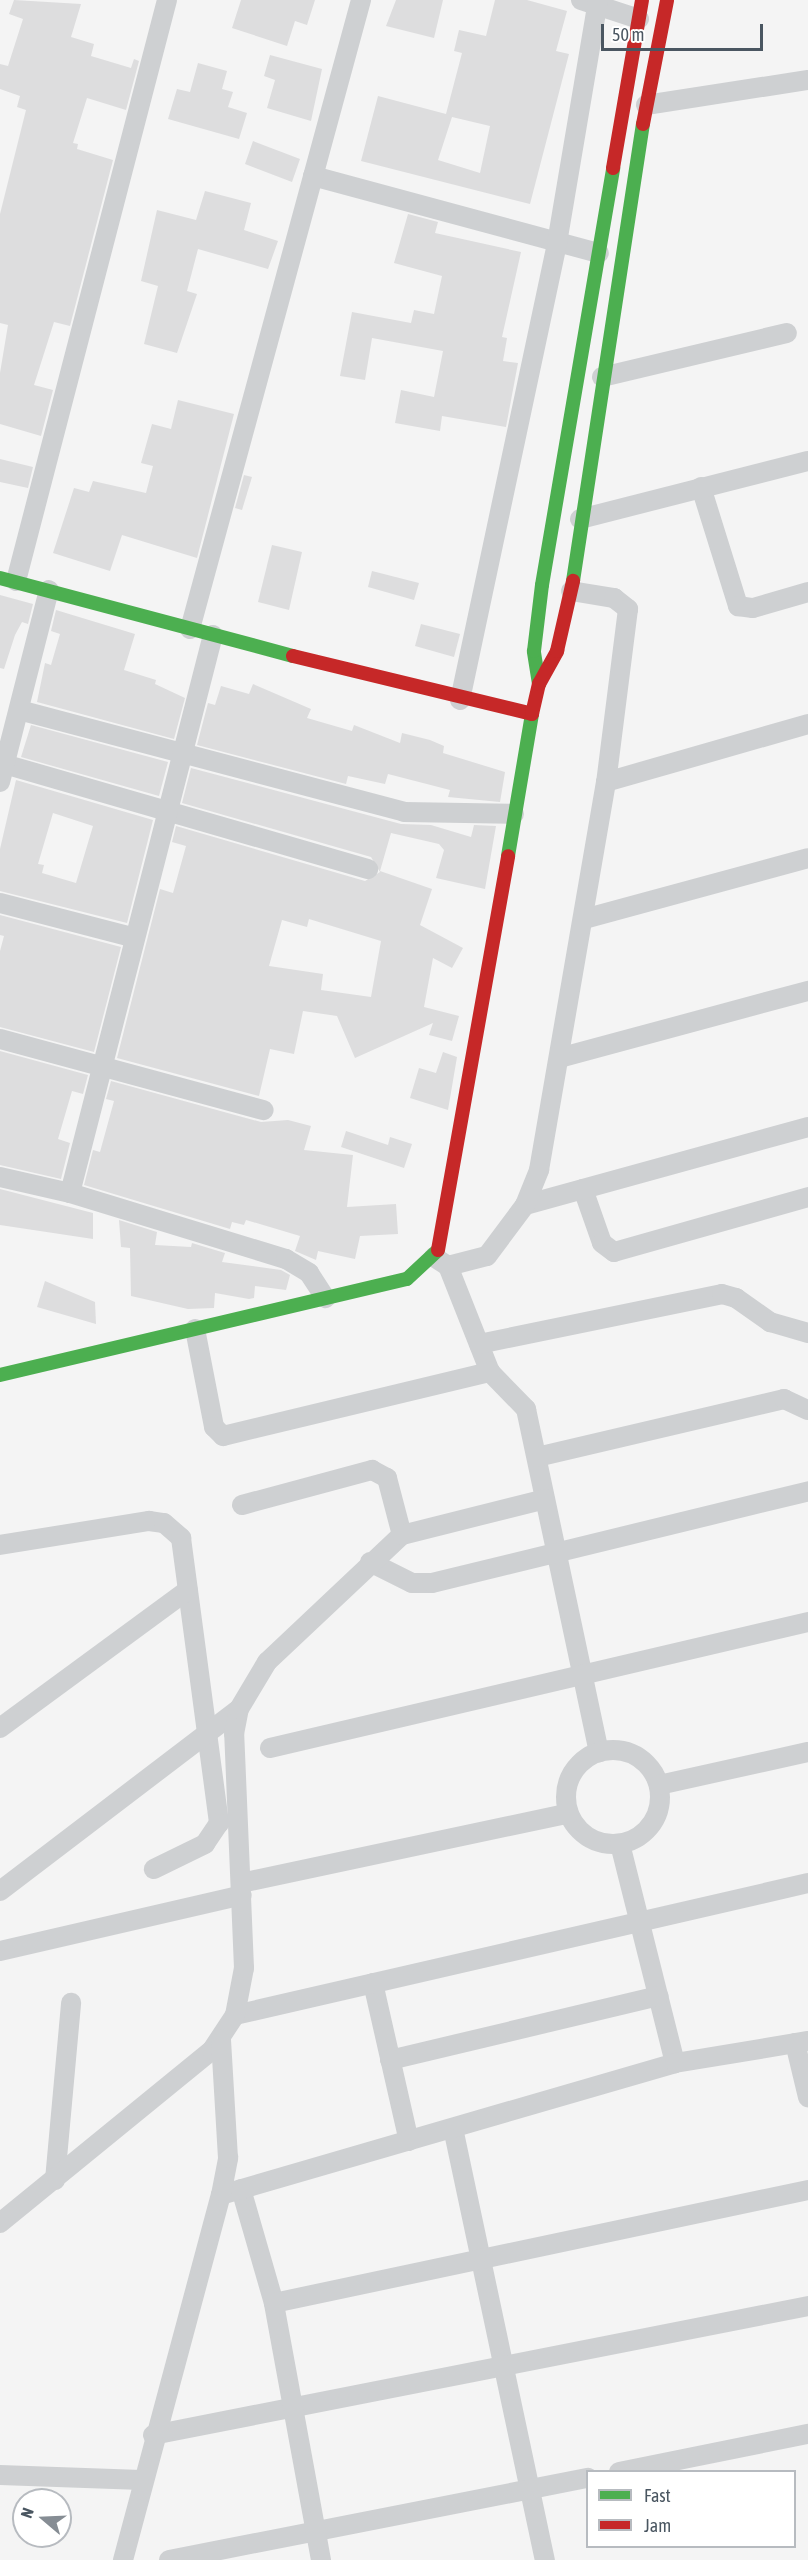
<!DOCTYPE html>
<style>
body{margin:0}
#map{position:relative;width:808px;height:2560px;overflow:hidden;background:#f4f4f4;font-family:"Asap Condensed",sans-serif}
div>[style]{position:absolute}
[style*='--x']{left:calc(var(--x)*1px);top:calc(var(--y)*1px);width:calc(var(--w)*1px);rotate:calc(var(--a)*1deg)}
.building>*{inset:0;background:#ddddde}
.street>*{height:20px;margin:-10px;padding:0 10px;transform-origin:10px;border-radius:10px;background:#ced0d2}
.street>.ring{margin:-10px;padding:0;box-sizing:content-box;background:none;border:20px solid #ced0d2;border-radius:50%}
.fast>*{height:14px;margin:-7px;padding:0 7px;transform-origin:7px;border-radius:7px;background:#4caf50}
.jam>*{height:14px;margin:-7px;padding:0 7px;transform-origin:7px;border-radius:7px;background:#c62828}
span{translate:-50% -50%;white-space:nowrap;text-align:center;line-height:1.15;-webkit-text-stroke:6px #fff;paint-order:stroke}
.legend{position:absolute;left:586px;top:2470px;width:210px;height:78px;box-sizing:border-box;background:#fff;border:2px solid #b7bbc0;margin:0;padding:8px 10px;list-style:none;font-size:18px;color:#4a5661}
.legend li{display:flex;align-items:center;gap:12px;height:30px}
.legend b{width:30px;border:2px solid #b7bbc0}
.north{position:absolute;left:12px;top:2488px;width:60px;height:60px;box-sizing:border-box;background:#fff;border:2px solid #b7bbc0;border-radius:50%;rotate:289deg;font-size:16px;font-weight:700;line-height:24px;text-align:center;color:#4a5661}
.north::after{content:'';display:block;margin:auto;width:21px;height:27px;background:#868d94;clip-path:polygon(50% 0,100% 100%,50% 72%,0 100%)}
.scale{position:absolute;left:601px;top:24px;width:162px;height:27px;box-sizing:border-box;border:3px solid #4a5661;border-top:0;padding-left:8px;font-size:18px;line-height:21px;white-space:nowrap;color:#4a5661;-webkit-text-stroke:4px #fff;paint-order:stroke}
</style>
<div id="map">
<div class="building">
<i style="clip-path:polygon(14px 0,81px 4px,71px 37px,94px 44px,91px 56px,131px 68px,134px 59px,139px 61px,126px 110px,87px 98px,73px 143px,78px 144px,77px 149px,113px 160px,70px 326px,54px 322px,34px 385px,53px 390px,41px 436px,0 424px,0 373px,8px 325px,0 323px,0 214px,26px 110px,17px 107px,20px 96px,0 89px,0 64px,8px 66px,23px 19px,9px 14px)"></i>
<i style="clip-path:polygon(241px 0,315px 0,307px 25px,295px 21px,287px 46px,232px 28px)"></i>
<i style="clip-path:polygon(396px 0,443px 0,434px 38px,386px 26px)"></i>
<i style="clip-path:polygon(evenodd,495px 0,527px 0,567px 11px,556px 51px,569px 54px,530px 204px,361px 161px,378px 96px,446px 114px,462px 53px,454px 51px,459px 30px,486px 36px,495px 0,452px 117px,490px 126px,480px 173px,438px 160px,452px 117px)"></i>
<i style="clip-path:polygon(270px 55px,322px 69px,311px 121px,267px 108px,275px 80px,264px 76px)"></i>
<i style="clip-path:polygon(198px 63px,227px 71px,222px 89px,233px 92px,228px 107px,247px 113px,239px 139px,168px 119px,177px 89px,190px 92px)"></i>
<i style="clip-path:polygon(253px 141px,300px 159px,292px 182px,245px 164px)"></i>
<i style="clip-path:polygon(205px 191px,251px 203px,244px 230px,278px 241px,268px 269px,198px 249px,187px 291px,197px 294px,177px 353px,144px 344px,158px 286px,141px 281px,157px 210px,196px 220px)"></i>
<i style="clip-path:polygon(408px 214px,438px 222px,435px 233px,521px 252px,502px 337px,507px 338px,503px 361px,518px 363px,506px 427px,442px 416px,440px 431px,395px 423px,401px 390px,434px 397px,443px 351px,372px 338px,365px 380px,340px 376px,352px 312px,411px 323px,414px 310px,434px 314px,442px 276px,394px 263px)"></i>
<i style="clip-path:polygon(178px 400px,234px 414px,197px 558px,122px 535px,110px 571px,53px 553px,74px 488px,89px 492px,93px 481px,146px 493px,153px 466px,141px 463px,152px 424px,171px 429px)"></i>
<i style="clip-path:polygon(0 459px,33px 467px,28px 488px,0 482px)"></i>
<i style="clip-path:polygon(244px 475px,252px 477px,242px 510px,235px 508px)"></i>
<i style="clip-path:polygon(272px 545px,302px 552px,289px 610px,258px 602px)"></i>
<i style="clip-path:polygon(372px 571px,419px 583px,414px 600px,368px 587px)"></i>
<i style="clip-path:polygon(0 595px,33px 604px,28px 624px,22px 622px,15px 635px,4px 669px,0 668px)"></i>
<i style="clip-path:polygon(56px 610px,135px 634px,124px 670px,156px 680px,155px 684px,185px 698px,174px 739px,37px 702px,45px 663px,51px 665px,60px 634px,51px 631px)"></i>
<i style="clip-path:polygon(421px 624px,460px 634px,454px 657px,415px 646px)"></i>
<i style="clip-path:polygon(253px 684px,311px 709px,307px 718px,352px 731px,354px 725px,400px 743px,402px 733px,430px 740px,444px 746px,443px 753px,505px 772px,500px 802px,448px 797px,450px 790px,388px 774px,385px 784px,348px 776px,346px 784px,197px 745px,208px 703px,215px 705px,221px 686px,249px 694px)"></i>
<i style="clip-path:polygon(31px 725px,168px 762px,159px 796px,21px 757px)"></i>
<i style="clip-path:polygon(evenodd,191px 768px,401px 824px,431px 825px,471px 837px,474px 825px,496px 826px,485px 889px,436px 878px,444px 850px,439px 844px,391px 833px,380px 871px,432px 889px,420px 925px,463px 948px,452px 968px,433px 958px,424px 1007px,459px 1016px,452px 1041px,429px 1035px,433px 1023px,355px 1058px,337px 1016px,303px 1011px,294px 1054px,270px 1049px,259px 1096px,117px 1058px,160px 889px,173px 893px,186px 846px,172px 842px,176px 826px,365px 881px,380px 872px,371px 857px,182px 803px,191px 768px,309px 919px,381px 941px,371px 997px,321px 990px,323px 974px,269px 966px,282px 920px,307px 927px,309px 919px)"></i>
<i style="clip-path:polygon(evenodd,16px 780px,153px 820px,127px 923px,0 891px,0 849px,16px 780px,53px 813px,93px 826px,76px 883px,42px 873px,44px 865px,38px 864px,53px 813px)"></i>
<i style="clip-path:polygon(0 915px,121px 947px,94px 1052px,0 1027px,0 951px,4px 936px,0 935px)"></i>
<i style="clip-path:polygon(0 1051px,88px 1075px,83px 1094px,72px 1091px,58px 1139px,70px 1143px,61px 1179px,0 1165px)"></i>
<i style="clip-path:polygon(443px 1052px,457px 1057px,448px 1110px,410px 1098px,419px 1068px,436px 1073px)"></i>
<i style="clip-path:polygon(111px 1081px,261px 1122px,288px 1120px,311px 1126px,304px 1150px,353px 1155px,347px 1207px,396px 1204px,398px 1234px,360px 1236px,355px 1259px,318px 1251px,316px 1260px,295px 1251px,300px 1236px,246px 1220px,244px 1225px,232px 1222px,230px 1229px,84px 1185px,93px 1150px,100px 1152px,114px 1101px,106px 1099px)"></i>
<i style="clip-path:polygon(346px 1131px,388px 1145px,390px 1137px,412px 1144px,404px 1168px,341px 1147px)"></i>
<i style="clip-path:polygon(0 1189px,93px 1213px,93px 1239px,0 1225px)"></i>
<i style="clip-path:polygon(119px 1220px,157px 1232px,155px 1245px,191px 1247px,192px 1243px,225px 1253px,222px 1262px,281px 1270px,290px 1275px,286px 1290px,255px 1286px,254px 1298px,249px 1299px,215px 1293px,214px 1308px,188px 1309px,131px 1296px,130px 1248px,121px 1247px)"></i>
<i style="clip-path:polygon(45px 1281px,95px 1302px,96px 1324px,37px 1307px)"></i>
</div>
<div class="street">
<i style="--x:581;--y:0;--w:61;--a:18.1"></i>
<i style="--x:646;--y:105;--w:164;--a:-8.8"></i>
<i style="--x:313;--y:176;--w:296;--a:15.1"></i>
<i style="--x:602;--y:377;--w:190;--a:-13.4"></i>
<i style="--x:701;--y:487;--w:125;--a:72.7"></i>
<i style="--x:738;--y:606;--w:15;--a:8"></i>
<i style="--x:753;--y:608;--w:57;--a:-16.2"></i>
<i style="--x:580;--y:519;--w:235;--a:-14.3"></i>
<i style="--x:16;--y:581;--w:600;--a:-75.43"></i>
<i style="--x:571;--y:591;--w:44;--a:9.2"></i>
<i style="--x:614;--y:598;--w:18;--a:38"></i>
<i style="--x:628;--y:609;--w:174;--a:97.2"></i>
<i style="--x:190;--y:629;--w:652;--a:-74.79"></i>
<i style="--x:460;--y:700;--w:467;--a:-78"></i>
<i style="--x:557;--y:243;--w:246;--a:-80.4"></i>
<i style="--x:19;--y:710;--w:398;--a:14.8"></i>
<i style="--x:404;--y:812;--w:110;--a:1"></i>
<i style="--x:4;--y:764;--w:379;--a:16.1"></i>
<i style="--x:0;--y:782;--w:198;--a:-75.7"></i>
<i style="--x:0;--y:903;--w:139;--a:14.5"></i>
<i style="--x:584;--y:919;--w:232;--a:-15.2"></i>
<i style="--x:0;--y:1039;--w:273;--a:15.1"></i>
<i style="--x:559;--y:1058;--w:258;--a:-15.1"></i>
<i style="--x:0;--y:1177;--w:72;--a:12.9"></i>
<i style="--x:70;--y:1193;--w:226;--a:17"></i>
<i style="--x:286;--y:1259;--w:27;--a:31"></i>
<i style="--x:309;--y:1273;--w:30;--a:57"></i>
<i style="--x:583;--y:1189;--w:57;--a:70.6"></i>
<i style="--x:602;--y:1243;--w:15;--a:37"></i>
<i style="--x:614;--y:1252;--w:202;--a:-15.8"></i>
<i style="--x:70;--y:1193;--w:576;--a:-75.63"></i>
<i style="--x:525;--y:1205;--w:294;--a:-15.4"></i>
<i style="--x:434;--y:1257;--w:17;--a:33"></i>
<i style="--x:448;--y:1266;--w:40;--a:-14.4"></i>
<i style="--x:487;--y:1256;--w:64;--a:-53.3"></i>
<i style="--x:525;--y:1205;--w:38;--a:-68"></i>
<i style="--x:539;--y:1170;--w:394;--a:-80.2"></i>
<i style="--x:606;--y:782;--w:210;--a:-16"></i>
<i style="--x:448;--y:1266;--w:114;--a:68.4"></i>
<i style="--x:490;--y:1372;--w:52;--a:45.8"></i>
<i style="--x:526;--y:1409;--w:351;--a:78"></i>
<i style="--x:195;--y:1329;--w:100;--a:79"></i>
<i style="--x:214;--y:1427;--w:13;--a:45"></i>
<i style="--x:223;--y:1436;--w:275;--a:-13.5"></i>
<i style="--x:479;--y:1344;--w:248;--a:-11.6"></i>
<i style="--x:722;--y:1294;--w:15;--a:16"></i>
<i style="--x:736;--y:1298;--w:42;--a:35.2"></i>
<i style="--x:770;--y:1322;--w:40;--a:16"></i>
<i style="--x:537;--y:1457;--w:254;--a:-13.2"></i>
<i style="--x:784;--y:1399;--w:26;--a:25"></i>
<i style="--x:242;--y:1505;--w:135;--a:-15.1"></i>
<i style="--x:372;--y:1470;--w:17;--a:28"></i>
<i style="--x:387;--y:1478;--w:59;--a:75.3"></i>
<i style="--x:0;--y:1545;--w:151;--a:-9.2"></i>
<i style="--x:149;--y:1521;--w:15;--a:8"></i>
<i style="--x:164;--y:1523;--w:23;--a:41"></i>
<i style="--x:181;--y:1538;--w:288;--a:82.4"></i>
<i style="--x:219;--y:1823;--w:25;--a:124"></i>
<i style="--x:205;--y:1844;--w:57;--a:153.9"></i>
<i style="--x:370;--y:1562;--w:47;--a:26.6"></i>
<i style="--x:412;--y:1583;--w:20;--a:0"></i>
<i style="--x:432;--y:1583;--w:387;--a:-13.7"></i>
<i style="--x:0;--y:1728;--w:233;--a:-36.3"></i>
<i style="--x:270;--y:1748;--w:553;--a:-13.18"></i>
<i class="ring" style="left:566px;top:1750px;width:74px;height:74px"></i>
<i style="--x:659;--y:1785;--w:153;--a:-12.5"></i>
<i style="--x:620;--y:1844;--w:226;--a:75.9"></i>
<i style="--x:241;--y:1883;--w:335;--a:-12"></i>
<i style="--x:0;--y:1891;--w:300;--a:-37.3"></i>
<i style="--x:0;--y:1951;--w:248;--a:-13"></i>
<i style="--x:373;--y:1983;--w:162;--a:77.2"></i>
<i style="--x:235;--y:2015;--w:588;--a:-12.97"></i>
<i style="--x:795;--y:2043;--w:56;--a:76.5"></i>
<i style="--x:390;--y:2060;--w:276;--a:-13.4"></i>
<i style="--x:453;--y:2128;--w:442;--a:78"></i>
<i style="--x:55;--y:2180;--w:178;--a:-84.8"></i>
<i style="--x:241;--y:2189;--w:119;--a:73.9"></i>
<i style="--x:221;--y:2195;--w:473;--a:-16.2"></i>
<i style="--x:675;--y:2063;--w:135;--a:-9.4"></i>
<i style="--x:0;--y:2223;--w:274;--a:-39.2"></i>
<i style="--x:212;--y:2050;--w:42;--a:-56.7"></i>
<i style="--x:235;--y:2015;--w:48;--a:-79.2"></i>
<i style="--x:244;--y:1968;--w:234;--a:-92.4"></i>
<i style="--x:234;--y:1734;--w:25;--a:-79"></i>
<i style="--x:239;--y:1709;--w:55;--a:-59.2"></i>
<i style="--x:267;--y:1662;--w:185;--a:-43.3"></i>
<i style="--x:402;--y:1535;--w:147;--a:-14.1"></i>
<i style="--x:153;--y:2435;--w:668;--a:-11.14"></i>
<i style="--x:619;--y:2472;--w:193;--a:-11.4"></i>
<i style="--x:0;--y:2475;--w:142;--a:2"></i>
<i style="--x:123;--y:2560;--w:378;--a:-75"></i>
<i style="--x:221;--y:2195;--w:38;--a:-79"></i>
<i style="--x:228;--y:2158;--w:119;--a:-93.4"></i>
<i style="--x:169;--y:2560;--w:427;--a:-11.1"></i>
<i style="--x:321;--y:2560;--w:261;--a:-100.4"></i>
<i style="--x:274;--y:2303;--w:546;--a:-11.95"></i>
</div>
<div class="fast">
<i style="--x:0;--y:578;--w:303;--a:14.9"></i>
<i style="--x:573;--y:581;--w:462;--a:-81.3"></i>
<i style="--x:539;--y:684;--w:33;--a:-99"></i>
<i style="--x:534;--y:651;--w:66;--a:-83.1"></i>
<i style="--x:542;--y:585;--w:423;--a:-80.3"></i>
<i style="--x:508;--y:856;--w:144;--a:-80.4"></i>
<i style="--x:0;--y:1375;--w:418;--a:-13.3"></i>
<i style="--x:407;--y:1279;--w:42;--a:-43.1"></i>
</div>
<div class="jam">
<i style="--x:643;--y:124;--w:126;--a:-79"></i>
<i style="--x:613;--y:168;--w:170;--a:-80.2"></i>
<i style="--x:293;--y:656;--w:246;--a:13.6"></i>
<i style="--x:532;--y:714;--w:31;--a:-77"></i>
<i style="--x:539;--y:684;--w:38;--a:-61"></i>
<i style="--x:557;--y:651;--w:72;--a:-77.1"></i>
<i style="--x:438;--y:1250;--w:400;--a:-79.9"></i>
</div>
<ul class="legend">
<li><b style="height:8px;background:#4caf50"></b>Fast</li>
<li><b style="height:8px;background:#c62828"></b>Jam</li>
</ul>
<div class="north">N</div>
<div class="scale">50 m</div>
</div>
